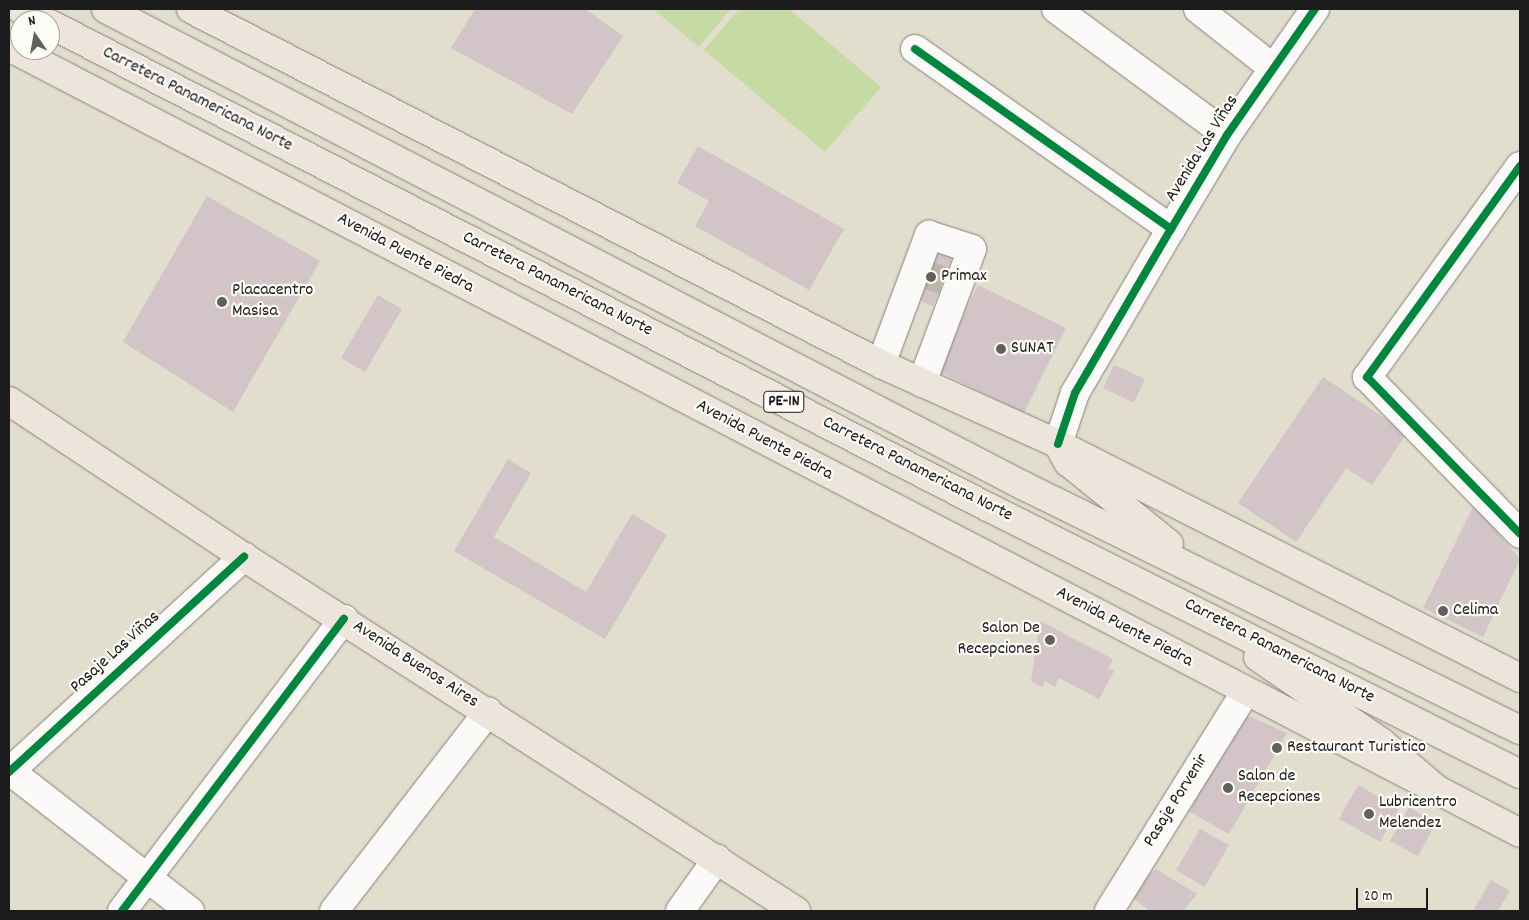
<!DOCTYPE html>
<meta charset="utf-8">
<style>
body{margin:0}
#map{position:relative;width:1529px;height:920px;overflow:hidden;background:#e2decd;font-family:Dekko,sans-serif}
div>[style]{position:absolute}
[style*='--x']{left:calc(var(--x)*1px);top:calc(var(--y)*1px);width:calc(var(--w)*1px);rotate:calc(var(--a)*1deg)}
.green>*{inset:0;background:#c6daa3}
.building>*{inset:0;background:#d2c4c7}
.minor-tunnel>*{height:28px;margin-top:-14px;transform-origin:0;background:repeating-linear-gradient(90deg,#bab7aa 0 28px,transparent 0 42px)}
.roads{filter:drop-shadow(0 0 1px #85837a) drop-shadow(0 0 1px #85837a)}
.minor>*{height:28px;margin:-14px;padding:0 14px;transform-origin:14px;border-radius:14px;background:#fbfaf8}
.major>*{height:28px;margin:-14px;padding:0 14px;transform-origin:14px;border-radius:14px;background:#ede5dc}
.highway>*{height:28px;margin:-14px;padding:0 14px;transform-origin:14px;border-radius:14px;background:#ede5dc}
.cycleway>*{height:8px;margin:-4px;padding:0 4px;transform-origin:4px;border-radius:4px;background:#00873e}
.dots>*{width:14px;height:14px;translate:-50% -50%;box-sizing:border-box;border:2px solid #fdfcf7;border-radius:50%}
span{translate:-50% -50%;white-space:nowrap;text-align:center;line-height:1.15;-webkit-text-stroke:4.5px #fdfcf7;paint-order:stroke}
.shield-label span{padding:1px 4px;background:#fdfcf7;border:1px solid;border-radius:4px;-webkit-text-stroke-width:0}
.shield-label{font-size:16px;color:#1c1c1c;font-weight:700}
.street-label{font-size:18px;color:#1c1c1c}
.poi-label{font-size:18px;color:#1c1c1c}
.left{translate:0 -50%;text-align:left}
.right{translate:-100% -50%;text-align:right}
.frame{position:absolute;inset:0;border:10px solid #1c1c1c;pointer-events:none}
.north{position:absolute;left:10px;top:10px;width:50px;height:50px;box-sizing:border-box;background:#fdfcf7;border:1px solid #a3a29f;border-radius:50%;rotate:348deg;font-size:14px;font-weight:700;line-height:20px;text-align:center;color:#1c1c1c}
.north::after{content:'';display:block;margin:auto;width:18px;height:22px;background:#61605a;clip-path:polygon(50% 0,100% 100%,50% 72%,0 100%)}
.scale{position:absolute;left:1356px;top:888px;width:72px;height:22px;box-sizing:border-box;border:2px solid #1c1c1c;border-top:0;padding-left:6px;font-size:15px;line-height:18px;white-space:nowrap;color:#1c1c1c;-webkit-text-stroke:4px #fdfcf7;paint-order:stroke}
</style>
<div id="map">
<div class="green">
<i style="clip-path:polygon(653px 9px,731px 9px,699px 47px)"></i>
<i style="clip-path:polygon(739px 9px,789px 9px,881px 87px,825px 152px,704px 50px)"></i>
</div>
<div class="building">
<i style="clip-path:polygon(475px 9px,585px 9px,623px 36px,572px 114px,451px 48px)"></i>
<i style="clip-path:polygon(698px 146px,844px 229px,809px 290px,695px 226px,709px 201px,677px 183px)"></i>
<i style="clip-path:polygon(207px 196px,320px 261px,233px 412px,123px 342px)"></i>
<i style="clip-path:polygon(929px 248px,952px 257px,933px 306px,910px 297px)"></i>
<i style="clip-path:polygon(978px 285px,1066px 328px,1024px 413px,936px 370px)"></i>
<i style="clip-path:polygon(378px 295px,402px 309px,365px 372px,341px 358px)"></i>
<i style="clip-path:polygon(1114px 365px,1145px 379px,1134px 403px,1103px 388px)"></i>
<i style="clip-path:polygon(1323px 377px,1407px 433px,1372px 485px,1346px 468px,1296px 542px,1238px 503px)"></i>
<i style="clip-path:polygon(508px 459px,531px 473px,494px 537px,586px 592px,632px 514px,667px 535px,605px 639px,454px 551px)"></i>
<i style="clip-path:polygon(1474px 505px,1520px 559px,1483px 637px,1423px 608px)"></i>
<i style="clip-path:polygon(1040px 621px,1113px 659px,1108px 668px,1114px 671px,1099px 699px,1059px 678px,1055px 687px,1045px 681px,1042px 687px,1031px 681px)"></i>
<i style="clip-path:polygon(1249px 716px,1287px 733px,1229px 834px,1190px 812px,1211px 764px,1240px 719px)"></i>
<i style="clip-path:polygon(1358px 785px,1399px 809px,1380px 842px,1339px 819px)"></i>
<i style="clip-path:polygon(1409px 807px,1436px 823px,1418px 856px,1390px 841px)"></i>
<i style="clip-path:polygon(1200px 829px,1229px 845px,1205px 887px,1176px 870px)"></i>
<i style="clip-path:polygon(1156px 869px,1197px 894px,1183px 911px,1150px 911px,1129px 895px,1140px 880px)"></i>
<i style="clip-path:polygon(1491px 880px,1510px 891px,1498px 911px,1473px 911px)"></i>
</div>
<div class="minor-tunnel">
<i style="--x:920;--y:273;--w:24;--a:17"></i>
</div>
<div class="roads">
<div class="minor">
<i style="--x:1056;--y:9;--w:212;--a:36.4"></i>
<i style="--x:1198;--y:9;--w:95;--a:38.2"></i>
<i style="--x:915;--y:49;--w:313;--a:35.1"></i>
<i style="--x:1520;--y:166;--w:261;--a:125.9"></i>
<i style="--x:1367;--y:377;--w:219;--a:45.7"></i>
<i style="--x:881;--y:364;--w:138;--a:-69.6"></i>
<i style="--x:929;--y:235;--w:45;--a:18"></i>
<i style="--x:972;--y:249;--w:143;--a:110.5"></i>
<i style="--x:1058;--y:444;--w:54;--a:-71.6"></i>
<i style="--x:1075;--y:393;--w:190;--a:-59.7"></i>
<i style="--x:1171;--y:229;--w:109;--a:-59.2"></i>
<i style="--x:1227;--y:135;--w:154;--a:-55.1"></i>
<i style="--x:10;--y:771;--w:228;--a:37.9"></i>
<i style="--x:9;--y:772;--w:319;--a:-42.5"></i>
<i style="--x:122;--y:911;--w:367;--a:-52.8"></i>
<i style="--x:334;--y:911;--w:252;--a:-52.3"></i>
<i style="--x:680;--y:911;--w:64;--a:-54.6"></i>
<i style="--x:1109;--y:911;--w:259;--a:-58.1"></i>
</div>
<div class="major">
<i style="--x:191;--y:9;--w:776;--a:27.23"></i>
<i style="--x:881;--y:364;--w:194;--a:24.3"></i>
<i style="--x:1058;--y:444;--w:518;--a:26.86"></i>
<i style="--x:9;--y:47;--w:1703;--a:27.48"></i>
<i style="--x:9;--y:401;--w:282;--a:33.6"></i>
<i style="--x:244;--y:557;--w:656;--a:32.67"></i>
</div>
<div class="highway">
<i style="--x:20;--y:9;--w:25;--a:27"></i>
<i style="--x:106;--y:9;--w:1035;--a:27.46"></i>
<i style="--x:1024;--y:486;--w:553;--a:26.19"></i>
<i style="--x:50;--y:24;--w:1055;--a:27.25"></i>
<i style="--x:988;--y:507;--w:595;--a:26.65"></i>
<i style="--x:1058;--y:444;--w:21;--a:61"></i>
<i style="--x:1068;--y:462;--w:130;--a:39.1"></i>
<i style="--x:1258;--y:657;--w:150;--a:34.6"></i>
<i style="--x:1381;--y:742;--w:77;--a:40.3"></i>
</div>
</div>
<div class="cycleway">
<i style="--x:915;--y:49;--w:313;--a:35.1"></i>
<i style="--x:1520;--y:166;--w:261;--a:125.9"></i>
<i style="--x:1367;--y:377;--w:219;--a:45.7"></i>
<i style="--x:1058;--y:444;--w:54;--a:-71.6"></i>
<i style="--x:1075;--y:393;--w:190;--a:-59.7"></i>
<i style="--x:1171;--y:229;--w:109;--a:-59.2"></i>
<i style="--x:1227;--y:135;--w:154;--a:-55.1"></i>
<i style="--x:9;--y:772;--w:319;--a:-42.5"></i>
<i style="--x:122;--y:911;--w:367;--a:-52.8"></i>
</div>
<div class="dots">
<i style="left:931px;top:277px;background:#61605a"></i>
<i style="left:222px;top:302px;background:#61605a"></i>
<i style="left:1001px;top:349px;background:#61605a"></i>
<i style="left:1443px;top:611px;background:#61605a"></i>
<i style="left:1050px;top:640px;background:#61605a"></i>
<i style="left:1277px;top:748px;background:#61605a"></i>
<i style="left:1228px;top:788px;background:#61605a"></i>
<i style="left:1369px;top:814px;background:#61605a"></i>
</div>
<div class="shield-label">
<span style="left:784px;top:402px">PE-1N</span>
</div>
<div class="street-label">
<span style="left:197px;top:100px;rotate:27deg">Carretera Panamericana Norte</span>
<span style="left:1203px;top:149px;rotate:-58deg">Avenida Las Viñas</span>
<span style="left:405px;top:254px;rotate:28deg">Avenida Puente Piedra</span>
<span style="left:557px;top:285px;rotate:27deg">Carretera Panamericana Norte</span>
<span style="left:764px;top:441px;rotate:28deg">Avenida Puente Piedra</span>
<span style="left:917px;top:470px;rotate:27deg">Carretera Panamericana Norte</span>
<span style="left:1124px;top:628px;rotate:28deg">Avenida Puente Piedra</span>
<span style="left:1279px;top:652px;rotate:27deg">Carretera Panamericana Norte</span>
<span style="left:116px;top:653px;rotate:-42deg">Pasaje Las Viñas</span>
<span style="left:415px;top:665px;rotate:33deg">Avenida Buenos Aires</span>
<span style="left:1177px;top:801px;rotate:-58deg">Pasaje Porvenir</span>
</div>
<div class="poi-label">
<span class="left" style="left:941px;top:277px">Primax</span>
<span class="left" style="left:232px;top:302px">Placacentro<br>Masisa</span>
<span class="left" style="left:1011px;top:349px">SUNAT</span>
<span class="left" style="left:1453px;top:611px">Celima</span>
<span class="right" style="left:1040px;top:640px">Salon De<br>Recepciones</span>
<span class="left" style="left:1287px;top:748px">Restaurant Turistico</span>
<span class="left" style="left:1238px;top:788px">Salon de<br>Recepciones</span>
<span class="left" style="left:1379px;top:814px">Lubricentro<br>Melendez</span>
</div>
<div class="frame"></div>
<div class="north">N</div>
<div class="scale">20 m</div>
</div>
